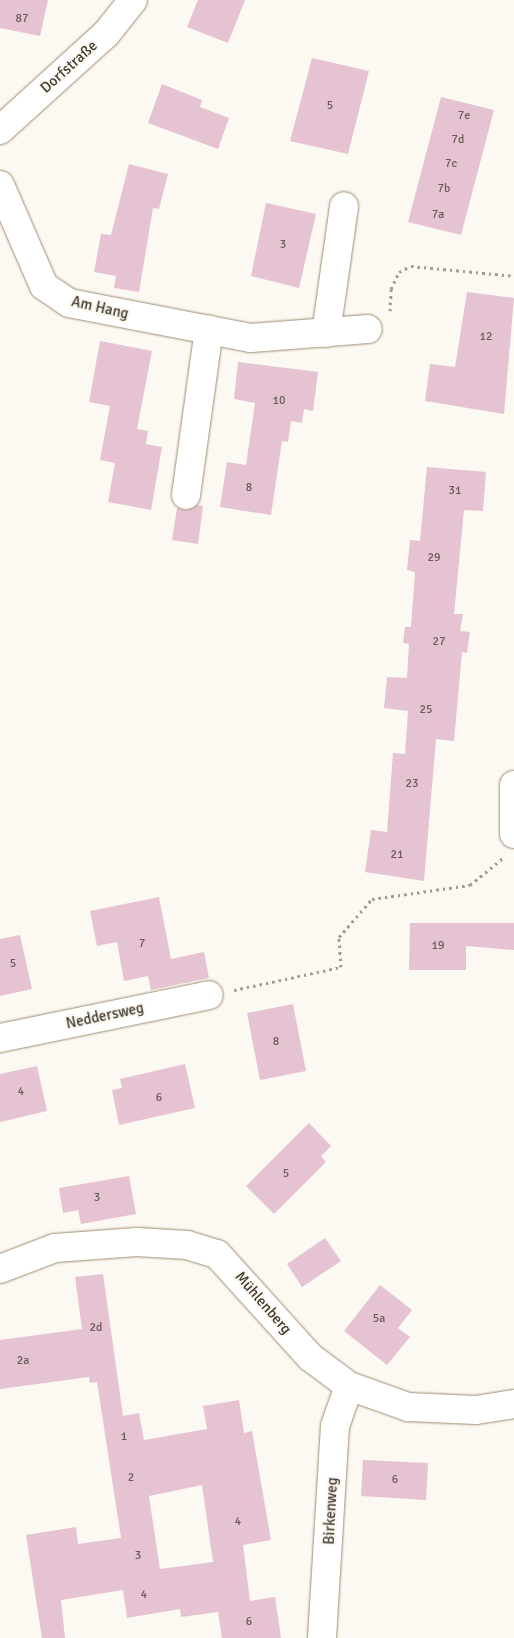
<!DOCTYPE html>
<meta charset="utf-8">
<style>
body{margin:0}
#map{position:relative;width:514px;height:1638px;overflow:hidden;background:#fcf8f2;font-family:Signika,sans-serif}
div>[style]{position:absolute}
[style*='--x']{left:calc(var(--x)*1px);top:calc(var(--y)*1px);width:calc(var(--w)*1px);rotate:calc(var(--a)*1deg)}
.building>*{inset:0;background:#e5c3d2}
.path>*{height:3px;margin-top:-1.5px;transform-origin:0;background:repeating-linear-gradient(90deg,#a19b93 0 2.5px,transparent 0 6.5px)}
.roads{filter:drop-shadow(0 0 1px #9e8c71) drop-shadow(0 0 1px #9e8c71)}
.minor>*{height:28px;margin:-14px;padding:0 14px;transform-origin:14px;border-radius:14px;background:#fff}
.tertiary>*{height:28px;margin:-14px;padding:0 14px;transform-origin:14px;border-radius:14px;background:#fff}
span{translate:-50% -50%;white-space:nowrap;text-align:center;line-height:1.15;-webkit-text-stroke:4px #fcf8f2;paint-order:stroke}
.number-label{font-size:12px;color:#695b56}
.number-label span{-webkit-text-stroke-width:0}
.street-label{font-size:15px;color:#40382d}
</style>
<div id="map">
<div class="building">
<i style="clip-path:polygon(0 0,48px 0,40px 36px,0 28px)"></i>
<i style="clip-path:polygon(198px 0,245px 0,228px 43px,187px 27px)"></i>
<i style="clip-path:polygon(312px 58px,369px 71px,348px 154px,290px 141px)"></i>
<i style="clip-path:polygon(162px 84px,202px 100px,200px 107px,229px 118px,218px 149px,148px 123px)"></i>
<i style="clip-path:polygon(441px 97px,494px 110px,461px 235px,408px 222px)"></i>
<i style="clip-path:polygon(129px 164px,168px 174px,159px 209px,153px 208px,139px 292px,114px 288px,116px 276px,94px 272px,101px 234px,111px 235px)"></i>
<i style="clip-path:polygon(266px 203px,316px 214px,299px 288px,251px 276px)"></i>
<i style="clip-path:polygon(467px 292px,514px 298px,504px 414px,425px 401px,430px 364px,455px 367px)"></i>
<i style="clip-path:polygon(100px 341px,152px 351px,137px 429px,148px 431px,146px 444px,162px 447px,151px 510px,108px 502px,115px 463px,100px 460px,110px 406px,89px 402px)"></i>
<i style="clip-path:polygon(238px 362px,318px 372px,313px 411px,304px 409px,302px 423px,291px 421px,288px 442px,282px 441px,271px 515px,220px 507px,227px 462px,246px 465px,255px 403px,234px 399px)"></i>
<i style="clip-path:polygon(427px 467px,486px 472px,483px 511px,464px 510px,454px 614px,463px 614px,460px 631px,470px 632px,467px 653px,462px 652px,454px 741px,436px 739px,424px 881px,365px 872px,371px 830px,387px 832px,393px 753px,405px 754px,408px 711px,384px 708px,387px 677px,407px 678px,409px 644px,403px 643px,405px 627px,411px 627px,415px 572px,407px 570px,410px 540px,420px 541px)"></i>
<i style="clip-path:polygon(197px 505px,203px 506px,198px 544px,172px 540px,177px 508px,184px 510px)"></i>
<i style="clip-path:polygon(159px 897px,171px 959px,204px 952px,209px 978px,151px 990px,148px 976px,124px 981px,117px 942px,97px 946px,90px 911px)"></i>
<i style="clip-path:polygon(410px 923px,514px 923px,514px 950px,466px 946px,466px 970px,409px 970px)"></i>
<i style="clip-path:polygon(20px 935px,32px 989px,0 996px,0 939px)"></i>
<i style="clip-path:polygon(293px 1004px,306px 1071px,260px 1080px,247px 1013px)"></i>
<i style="clip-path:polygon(185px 1064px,195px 1108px,119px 1125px,112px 1090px,122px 1088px,120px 1079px)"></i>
<i style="clip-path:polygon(37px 1066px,47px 1111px,0 1122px,0 1074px)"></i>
<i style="clip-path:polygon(309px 1123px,331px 1146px,321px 1156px,326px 1162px,274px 1214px,246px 1186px)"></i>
<i style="clip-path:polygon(129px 1176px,136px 1214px,81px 1224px,78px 1210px,63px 1213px,59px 1188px)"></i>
<i style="clip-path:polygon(325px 1238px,341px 1261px,302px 1287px,287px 1264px)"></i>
<i style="clip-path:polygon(evenodd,103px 1274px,123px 1416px,139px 1413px,144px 1440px,207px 1429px,203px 1406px,239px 1400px,244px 1433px,252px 1431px,271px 1540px,243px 1545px,250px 1601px,275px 1597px,281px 1638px,222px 1638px,218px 1612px,181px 1617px,180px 1609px,127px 1618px,123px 1590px,61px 1600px,65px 1638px,42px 1638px,26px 1535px,76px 1527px,78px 1544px,121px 1538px,97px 1382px,90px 1383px,89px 1377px,0 1389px,0 1340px,82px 1329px,75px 1277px,103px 1274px,202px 1485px,213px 1562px,160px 1569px,149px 1496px,202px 1485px)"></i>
<i style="clip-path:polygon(380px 1285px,412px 1310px,398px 1328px,410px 1337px,387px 1365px,344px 1331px)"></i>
<i style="clip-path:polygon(363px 1460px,428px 1463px,426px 1500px,361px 1496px)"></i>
</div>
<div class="path">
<i style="--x:390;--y:311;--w:22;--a:-87"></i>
<i style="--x:391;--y:289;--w:19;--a:-65"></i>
<i style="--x:399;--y:272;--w:13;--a:-27"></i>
<i style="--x:411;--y:266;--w:103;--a:5.5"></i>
<i style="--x:234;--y:990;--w:109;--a:-12.1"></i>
<i style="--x:341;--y:967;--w:30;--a:-94"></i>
<i style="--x:339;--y:937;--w:50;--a:-49"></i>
<i style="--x:372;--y:899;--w:99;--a:-8.1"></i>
<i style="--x:470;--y:885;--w:43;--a:-39.3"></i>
</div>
<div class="roads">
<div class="minor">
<i style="--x:0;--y:185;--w:110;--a:66.5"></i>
<i style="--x:44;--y:286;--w:30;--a:34"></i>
<i style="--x:69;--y:303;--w:185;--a:10.9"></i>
<i style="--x:251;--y:338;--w:117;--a:-4.4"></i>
<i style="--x:326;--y:333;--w:128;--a:-81.9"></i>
<i style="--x:186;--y:495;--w:167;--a:-82.1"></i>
<i style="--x:514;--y:785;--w:49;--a:90"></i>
<i style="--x:0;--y:1038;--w:213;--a:-11.6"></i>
<i style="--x:0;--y:1269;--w:59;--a:-20.9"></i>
<i style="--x:55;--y:1248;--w:82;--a:-4.2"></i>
<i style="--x:137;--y:1242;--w:50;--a:3.4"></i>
<i style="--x:187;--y:1245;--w:31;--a:17"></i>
<i style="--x:217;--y:1254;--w:139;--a:47.9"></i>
<i style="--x:310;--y:1357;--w:49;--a:36.6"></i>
<i style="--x:349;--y:1386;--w:63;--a:19.6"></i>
<i style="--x:408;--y:1407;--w:68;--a:2.5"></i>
<i style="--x:476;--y:1410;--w:38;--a:-9"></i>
<i style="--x:322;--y:1638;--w:212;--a:-86.5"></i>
<i style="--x:335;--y:1426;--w:42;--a:-70.7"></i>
</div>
<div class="tertiary">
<i style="--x:0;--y:130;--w:143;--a:-42.2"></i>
<i style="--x:106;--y:34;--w:43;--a:-51.5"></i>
</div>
</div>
<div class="number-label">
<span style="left:22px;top:19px">87</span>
<span style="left:330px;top:106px">5</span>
<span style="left:464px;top:116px">7e</span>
<span style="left:458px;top:140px">7d</span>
<span style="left:451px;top:164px">7c</span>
<span style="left:444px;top:189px">7b</span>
<span style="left:438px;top:215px">7a</span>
<span style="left:283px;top:245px">3</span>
<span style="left:486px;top:337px">12</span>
<span style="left:279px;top:401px">10</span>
<span style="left:249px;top:488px">8</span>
<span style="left:455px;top:491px">31</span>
<span style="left:434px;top:558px">29</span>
<span style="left:439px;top:642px">27</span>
<span style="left:426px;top:710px">25</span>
<span style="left:412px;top:784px">23</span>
<span style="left:397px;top:855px">21</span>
<span style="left:142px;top:944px">7</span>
<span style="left:438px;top:946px">19</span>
<span style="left:13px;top:964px">5</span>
<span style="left:276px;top:1042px">8</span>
<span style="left:21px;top:1092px">4</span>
<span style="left:159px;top:1098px">6</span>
<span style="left:286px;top:1174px">5</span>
<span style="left:97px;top:1198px">3</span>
<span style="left:379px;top:1319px">5a</span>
<span style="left:96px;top:1328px">2d</span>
<span style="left:23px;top:1361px">2a</span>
<span style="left:124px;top:1437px">1</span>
<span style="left:131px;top:1478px">2</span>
<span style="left:395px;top:1480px">6</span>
<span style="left:238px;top:1522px">4</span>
<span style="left:138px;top:1556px">3</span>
<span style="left:144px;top:1595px">4</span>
<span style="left:249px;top:1622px">6</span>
</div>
<div class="street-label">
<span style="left:69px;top:67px;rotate:-42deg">Dorfstraße</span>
<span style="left:100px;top:308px;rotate:13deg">Am Hang</span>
<span style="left:105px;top:1016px;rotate:-12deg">Neddersweg</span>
<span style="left:263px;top:1303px;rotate:49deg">Mühlenberg</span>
<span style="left:331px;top:1511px;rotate:-87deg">Birkenweg</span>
</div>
</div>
